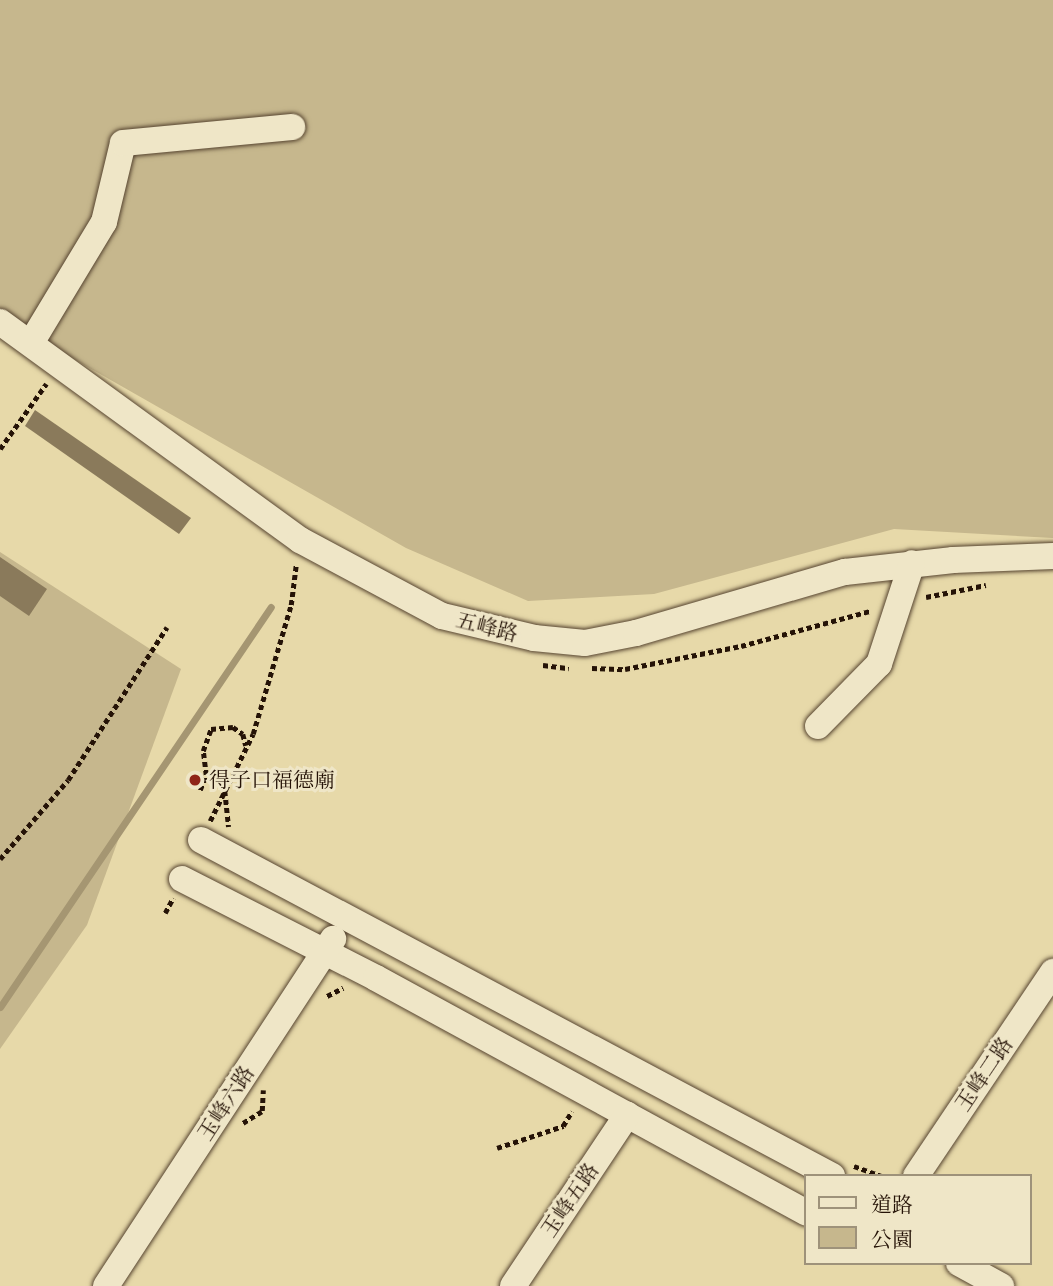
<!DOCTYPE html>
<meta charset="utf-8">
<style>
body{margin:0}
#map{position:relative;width:1053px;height:1286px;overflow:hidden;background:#e7d9a9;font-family:"Libre Caslon Text","Noto Serif TC",serif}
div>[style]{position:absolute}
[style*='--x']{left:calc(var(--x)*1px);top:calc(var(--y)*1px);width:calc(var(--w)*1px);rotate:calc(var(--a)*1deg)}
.green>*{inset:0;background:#c6b78d}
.stream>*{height:7px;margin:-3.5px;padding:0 3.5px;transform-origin:3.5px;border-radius:3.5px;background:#a59672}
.building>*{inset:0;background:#8a7a5b}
.path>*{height:4.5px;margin-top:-2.25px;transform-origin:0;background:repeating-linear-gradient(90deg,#251307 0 5px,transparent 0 8.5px)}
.roads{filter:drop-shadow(0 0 2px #564430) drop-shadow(0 0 2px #564430)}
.minor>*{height:26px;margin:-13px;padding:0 13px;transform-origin:13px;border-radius:13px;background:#efe6c7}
.dots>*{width:19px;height:19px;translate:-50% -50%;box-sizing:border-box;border:4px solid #efe6c7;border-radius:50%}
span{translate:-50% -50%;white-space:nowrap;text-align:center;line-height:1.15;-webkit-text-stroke:6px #efe6c7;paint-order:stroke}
.street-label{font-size:21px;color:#251307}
.poi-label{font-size:21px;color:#251307}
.left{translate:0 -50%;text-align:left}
.legend{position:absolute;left:804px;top:1174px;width:228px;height:91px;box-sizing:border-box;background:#efe6c7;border:2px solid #9e927a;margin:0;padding:9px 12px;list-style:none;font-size:21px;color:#251307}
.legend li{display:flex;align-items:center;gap:14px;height:35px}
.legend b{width:35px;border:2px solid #9e927a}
</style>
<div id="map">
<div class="green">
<i style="clip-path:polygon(0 0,1053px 0,1053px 538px,894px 529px,654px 594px,528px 601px,406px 548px,0 317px)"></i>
<i style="clip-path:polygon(0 552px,181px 669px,87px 925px,0 1049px)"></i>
</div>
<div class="stream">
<i style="--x:0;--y:1007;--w:483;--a:-55.9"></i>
</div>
<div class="building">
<i style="clip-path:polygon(35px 410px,191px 518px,179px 534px,25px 426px)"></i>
<i style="clip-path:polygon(0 557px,47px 589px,29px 616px,0 596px)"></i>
<i style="clip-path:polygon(193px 775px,199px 779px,197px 784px,190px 782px)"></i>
</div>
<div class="path">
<i style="--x:0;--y:449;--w:80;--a:-54.7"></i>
<i style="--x:926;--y:597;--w:61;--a:-11.3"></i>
<i style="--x:543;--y:665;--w:26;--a:7"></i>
<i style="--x:592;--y:668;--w:33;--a:2"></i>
<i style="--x:625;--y:669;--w:118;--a:-11.2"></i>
<i style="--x:741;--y:646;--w:134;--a:-15.2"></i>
<i style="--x:200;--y:790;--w:16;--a:-68"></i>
<i style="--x:206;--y:775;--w:24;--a:-97"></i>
<i style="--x:203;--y:751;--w:23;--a:-70"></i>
<i style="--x:211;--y:729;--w:22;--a:-5"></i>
<i style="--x:233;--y:727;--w:12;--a:35"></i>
<i style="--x:243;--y:734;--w:12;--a:76"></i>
<i style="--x:225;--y:791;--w:36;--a:84"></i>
<i style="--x:210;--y:821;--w:97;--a:-63.7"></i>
<i style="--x:253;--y:734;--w:134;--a:-73.6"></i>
<i style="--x:291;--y:605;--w:40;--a:-82.9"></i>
<i style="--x:0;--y:859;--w:104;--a:-49.3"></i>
<i style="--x:68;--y:780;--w:182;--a:-57.1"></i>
<i style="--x:165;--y:913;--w:17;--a:-62"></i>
<i style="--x:327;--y:996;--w:18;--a:-27"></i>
<i style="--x:243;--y:1123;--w:22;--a:-32"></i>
<i style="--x:262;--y:1111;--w:21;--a:-87"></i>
<i style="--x:497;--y:1148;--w:70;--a:-18.4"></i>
<i style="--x:563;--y:1126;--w:17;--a:-59"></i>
<i style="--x:854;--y:1166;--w:29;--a:20"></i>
</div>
<div class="roads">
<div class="minor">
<i style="--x:0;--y:322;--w:371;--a:36"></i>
<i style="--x:300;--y:540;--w:161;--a:28.2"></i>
<i style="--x:442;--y:616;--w:95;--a:13.4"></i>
<i style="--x:534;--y:638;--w:51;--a:5.6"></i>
<i style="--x:585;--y:643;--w:52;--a:-11.1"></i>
<i style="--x:636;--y:633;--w:218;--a:-16.3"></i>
<i style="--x:845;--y:572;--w:109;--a:-6.3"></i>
<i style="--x:953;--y:560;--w:100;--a:-2.3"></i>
<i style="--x:31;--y:343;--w:141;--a:-58.9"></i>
<i style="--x:104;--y:222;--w:81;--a:-76.5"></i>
<i style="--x:123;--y:143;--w:170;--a:-5.4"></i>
<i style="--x:818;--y:726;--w:87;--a:-45.5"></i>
<i style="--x:879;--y:664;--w:106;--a:-71.9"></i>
<i style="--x:201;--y:840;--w:715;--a:28.03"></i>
<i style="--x:182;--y:879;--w:218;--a:27"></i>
<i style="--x:376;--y:978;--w:490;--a:28.6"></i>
<i style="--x:916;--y:1176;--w:246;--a:-56.1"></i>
<i style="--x:959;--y:1263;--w:48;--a:28.7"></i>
<i style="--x:106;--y:1286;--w:415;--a:-56.8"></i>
<i style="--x:513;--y:1286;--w:206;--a:-56.3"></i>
</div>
</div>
<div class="dots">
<i style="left:195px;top:780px;background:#8f2418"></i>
</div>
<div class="street-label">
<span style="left:487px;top:627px;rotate:14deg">五峰路</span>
<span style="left:984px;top:1074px;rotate:-56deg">玉峰二路</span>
<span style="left:226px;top:1103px;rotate:-57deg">玉峰六路</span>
<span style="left:570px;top:1200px;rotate:-56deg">玉峰五路</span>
</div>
<div class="poi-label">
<span class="left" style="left:209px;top:780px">得子口福德廟</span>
</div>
<ul class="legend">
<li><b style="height:9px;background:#efe6c7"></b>道路</li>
<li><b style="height:19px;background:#c6b78d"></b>公園</li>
</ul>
</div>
